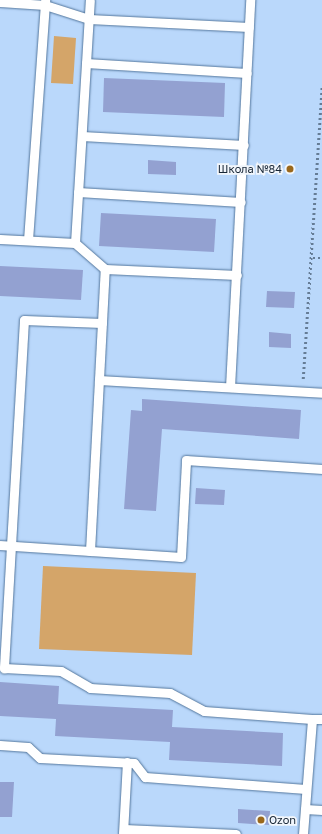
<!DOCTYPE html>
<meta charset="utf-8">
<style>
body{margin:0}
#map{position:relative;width:322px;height:834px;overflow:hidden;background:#bad8fb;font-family:"Golos Text",sans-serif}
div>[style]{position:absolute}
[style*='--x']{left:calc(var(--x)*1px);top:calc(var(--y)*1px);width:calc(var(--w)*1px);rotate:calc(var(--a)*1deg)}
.green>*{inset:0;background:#d4a569}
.building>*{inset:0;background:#93a1d1}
.path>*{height:2.5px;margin-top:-1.25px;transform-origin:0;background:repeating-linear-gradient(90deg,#657c95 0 2px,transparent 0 5px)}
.roads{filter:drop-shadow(0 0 1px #54779d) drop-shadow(0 0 1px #54779d)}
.service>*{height:9px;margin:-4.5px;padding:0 4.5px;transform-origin:4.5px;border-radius:4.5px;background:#fff}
.dots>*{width:11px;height:11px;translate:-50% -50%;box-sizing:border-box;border:2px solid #f2f6fb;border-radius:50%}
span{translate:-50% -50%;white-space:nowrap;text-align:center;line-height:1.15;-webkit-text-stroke:3.5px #f2f6fb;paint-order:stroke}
.poi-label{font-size:11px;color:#182737}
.right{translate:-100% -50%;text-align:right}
.left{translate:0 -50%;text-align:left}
</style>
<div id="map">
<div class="green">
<i style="clip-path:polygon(54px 36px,76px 38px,73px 84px,51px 83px)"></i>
<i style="clip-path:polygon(43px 566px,196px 573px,192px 655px,39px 649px)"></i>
</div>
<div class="building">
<i style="clip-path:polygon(104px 78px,225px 83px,224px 117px,103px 112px)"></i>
<i style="clip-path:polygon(148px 160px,176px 162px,176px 175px,148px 174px)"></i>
<i style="clip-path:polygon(101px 213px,216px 219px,214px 252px,99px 246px)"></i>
<i style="clip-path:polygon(0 266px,83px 270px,81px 300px,0 296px)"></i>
<i style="clip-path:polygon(267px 291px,295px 292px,294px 308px,266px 307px)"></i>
<i style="clip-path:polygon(269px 332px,291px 334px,291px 348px,269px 347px)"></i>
<i style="clip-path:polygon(142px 399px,301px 410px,299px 439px,162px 429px,156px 511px,124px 509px,131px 410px,142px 411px)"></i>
<i style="clip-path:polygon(196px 488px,225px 490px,224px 505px,195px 504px)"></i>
<i style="clip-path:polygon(0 682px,59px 686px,58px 704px,173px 710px,172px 727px,283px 733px,282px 766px,169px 760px,170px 742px,55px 736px,56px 719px,0 716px)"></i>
<i style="clip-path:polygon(0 782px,14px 782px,12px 817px,0 817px)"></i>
<i style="clip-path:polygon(238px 809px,270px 811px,269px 825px,238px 823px)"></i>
</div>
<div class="path">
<i style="--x:313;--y:258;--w:9;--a:0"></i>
<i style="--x:303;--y:379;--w:292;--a:-86.3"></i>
</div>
<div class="roads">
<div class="service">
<i style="--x:0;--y:2;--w:45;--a:3.8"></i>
<i style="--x:45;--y:5;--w:46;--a:17.7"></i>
<i style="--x:89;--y:19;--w:160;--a:2.9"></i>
<i style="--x:86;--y:63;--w:161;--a:3.6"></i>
<i style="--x:82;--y:136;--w:162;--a:3.2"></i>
<i style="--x:78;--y:192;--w:163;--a:3.5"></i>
<i style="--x:0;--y:239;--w:75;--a:3.1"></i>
<i style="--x:75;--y:243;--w:40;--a:41"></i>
<i style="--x:105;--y:269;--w:132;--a:2.6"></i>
<i style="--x:28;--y:240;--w:241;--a:-85.9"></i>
<i style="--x:75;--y:243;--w:243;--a:-86.5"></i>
<i style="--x:102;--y:323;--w:78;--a:-177.8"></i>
<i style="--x:24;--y:320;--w:349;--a:93.3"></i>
<i style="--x:4;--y:668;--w:57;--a:3"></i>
<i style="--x:61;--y:671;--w:34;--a:30"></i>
<i style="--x:90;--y:688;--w:80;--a:3.6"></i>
<i style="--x:170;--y:693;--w:38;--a:28"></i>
<i style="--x:204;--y:711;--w:108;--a:4.2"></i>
<i style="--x:99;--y:380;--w:223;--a:3.3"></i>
<i style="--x:230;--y:387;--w:388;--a:-87"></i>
<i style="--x:0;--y:545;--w:181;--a:3.8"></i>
<i style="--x:181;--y:557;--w:97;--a:-87"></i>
<i style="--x:186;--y:460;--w:136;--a:3.8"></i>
<i style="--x:90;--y:551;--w:282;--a:-87"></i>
<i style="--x:0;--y:745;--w:28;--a:4"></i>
<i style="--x:28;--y:747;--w:16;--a:43"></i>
<i style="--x:40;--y:758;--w:94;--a:3"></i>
<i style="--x:134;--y:763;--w:18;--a:52"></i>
<i style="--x:145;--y:777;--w:161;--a:4.3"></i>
<i style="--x:305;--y:809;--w:17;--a:3"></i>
<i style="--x:124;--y:829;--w:112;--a:2.6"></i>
<i style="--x:123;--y:833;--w:71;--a:-86.8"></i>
<i style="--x:303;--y:834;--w:115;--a:-85.5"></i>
<i style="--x:312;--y:719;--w:10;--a:0"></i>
</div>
</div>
<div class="dots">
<i style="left:290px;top:169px;background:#9a681c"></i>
<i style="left:261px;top:820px;background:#9a681c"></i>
</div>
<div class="poi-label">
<span class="right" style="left:282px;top:169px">Школа №84</span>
<span class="left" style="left:269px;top:820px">Ozon</span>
</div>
</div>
